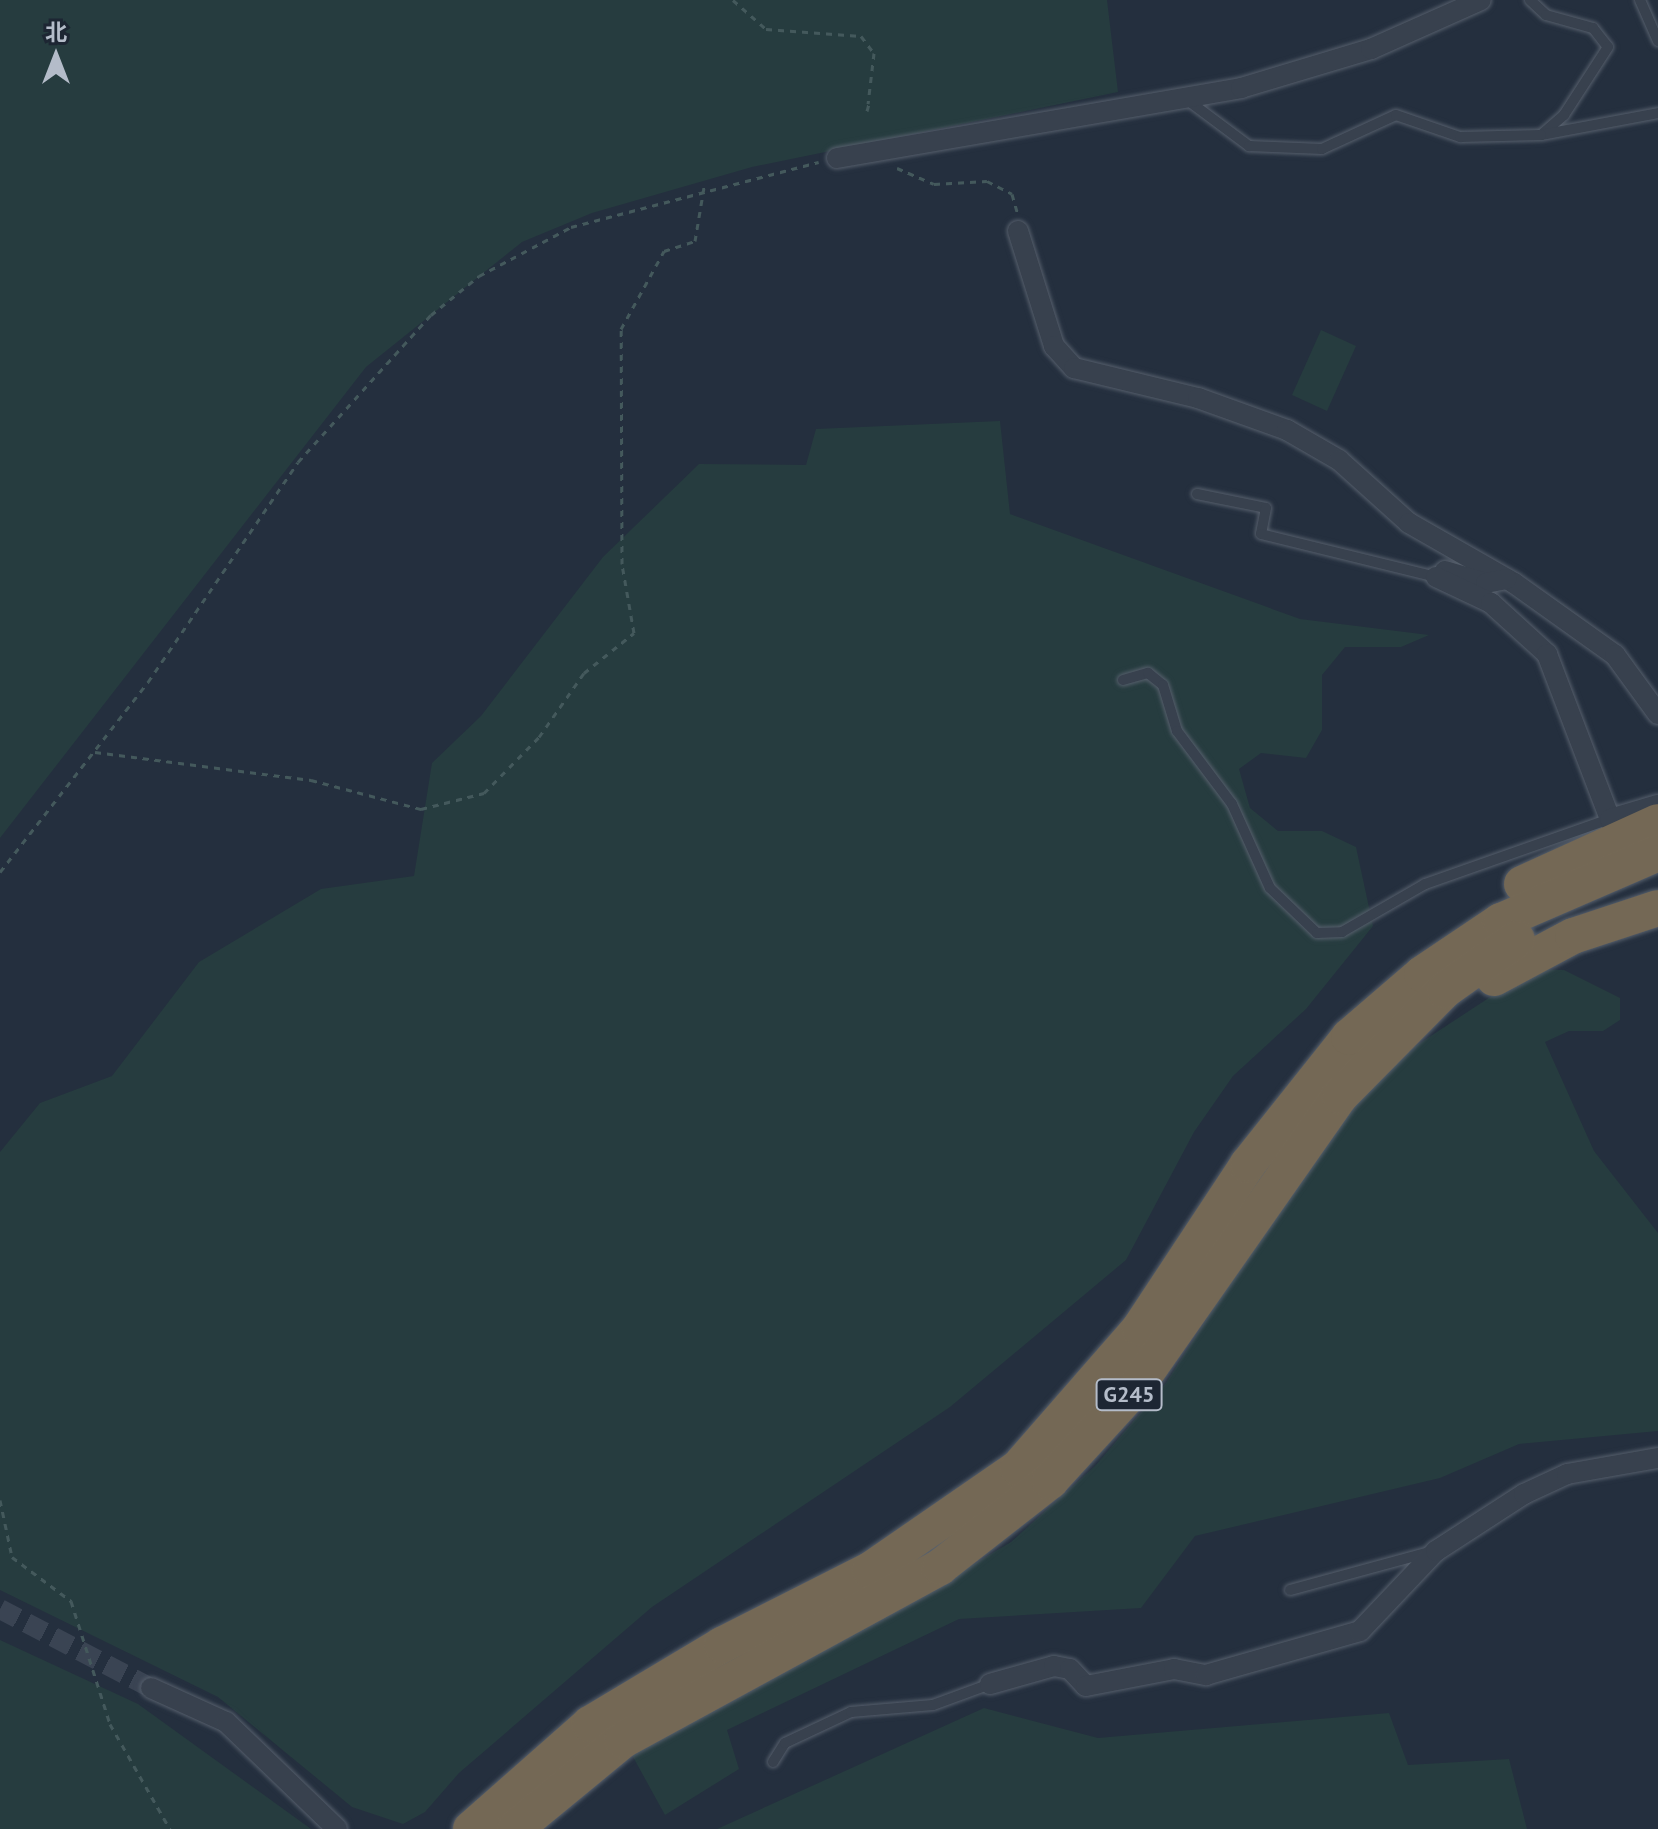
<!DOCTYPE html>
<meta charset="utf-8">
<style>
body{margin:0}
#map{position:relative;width:1658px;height:1829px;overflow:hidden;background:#242f3e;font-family:"PT Sans","Noto Sans SC",sans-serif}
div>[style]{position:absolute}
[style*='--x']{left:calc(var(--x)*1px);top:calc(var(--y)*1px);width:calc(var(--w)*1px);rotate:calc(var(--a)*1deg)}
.green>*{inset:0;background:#263c3f}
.street-tunnel>*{height:20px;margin-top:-10px;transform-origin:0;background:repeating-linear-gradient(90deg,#3a4453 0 20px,transparent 0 30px)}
.path>*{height:3px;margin-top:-1.5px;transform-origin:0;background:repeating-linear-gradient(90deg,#44595c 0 6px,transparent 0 12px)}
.roads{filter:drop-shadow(0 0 2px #565f6c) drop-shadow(0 0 2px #565f6c)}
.lane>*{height:10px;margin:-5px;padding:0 5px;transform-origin:5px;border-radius:5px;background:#38414e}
.street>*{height:20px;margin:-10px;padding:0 10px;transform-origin:10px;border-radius:10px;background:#38414e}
.highway>*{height:36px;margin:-18px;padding:0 18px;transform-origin:18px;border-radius:18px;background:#746855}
span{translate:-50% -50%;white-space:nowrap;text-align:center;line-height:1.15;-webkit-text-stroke:6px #1d2633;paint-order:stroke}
.shield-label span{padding:2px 6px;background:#1d2633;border:2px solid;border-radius:6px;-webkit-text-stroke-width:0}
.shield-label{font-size:22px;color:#b4bcc9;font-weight:700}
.north{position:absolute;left:16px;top:16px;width:80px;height:80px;-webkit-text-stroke:6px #1d2633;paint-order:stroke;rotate:0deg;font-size:22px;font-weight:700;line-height:32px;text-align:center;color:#b4bcc9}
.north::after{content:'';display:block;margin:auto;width:28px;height:36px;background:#b4bcc9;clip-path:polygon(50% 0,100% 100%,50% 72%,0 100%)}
</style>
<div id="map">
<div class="green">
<i style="clip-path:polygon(0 0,1107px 0,1118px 92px,752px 167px,592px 213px,522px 242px,366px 367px,0 838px)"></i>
<i style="clip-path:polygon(1321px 330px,1356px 346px,1327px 411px,1292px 395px)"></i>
<i style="clip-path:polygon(1000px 421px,1010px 514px,1300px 619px,1429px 635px,1401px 647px,1345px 647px,1322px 675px,1322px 730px,1306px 758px,1261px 753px,1239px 769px,1250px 808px,1278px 831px,1322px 831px,1356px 847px,1373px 926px,1306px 1009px,1233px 1076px,1194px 1132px,1126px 1260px,950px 1407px,652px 1607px,459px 1773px,425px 1812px,403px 1824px,352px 1807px,218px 1697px,0 1590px,0 1152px,40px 1103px,112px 1076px,199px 962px,321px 889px,414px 876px,432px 763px,481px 716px,603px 557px,699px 464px,806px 465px,816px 429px)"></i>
<i style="clip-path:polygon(1533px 969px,1564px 970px,1620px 998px,1620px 1020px,1603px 1031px,1569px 1031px,1545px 1042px,1594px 1151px,1658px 1233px,1658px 1431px,1519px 1444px,1440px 1478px,1195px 1536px,1141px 1608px,959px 1619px,727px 1730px,739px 1769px,665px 1815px,627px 1746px,874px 1623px,1011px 1542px,1095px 1466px,1166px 1383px,1329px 1126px,1388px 1064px)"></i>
<i style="clip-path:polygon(0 1640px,138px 1704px,311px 1829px,0 1829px)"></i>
<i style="clip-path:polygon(984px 1708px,1098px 1738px,1389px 1713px,1408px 1765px,1509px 1759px,1527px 1829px,717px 1829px)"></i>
</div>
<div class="street-tunnel">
<i style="--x:0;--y:1609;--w:170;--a:27.6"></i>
</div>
<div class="path">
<i style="--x:733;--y:0;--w:44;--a:41.3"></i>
<i style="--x:766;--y:29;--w:95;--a:4.2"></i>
<i style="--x:861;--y:36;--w:21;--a:53"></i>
<i style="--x:874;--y:53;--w:51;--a:96.7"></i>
<i style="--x:867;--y:111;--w:11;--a:-75"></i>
<i style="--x:897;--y:168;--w:40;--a:23.4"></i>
<i style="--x:934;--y:184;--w:53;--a:-3.2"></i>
<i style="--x:987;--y:181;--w:28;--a:27"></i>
<i style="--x:1012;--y:194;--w:22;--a:74"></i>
<i style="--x:95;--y:752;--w:218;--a:7.4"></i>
<i style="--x:311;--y:780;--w:114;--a:14.8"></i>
<i style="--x:421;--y:809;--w:65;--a:-14.3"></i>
<i style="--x:484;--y:793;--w:78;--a:-45.5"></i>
<i style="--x:539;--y:737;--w:78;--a:-54.9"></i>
<i style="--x:584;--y:673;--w:64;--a:-38.7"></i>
<i style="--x:634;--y:633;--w:70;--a:-99.9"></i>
<i style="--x:622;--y:564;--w:235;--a:-90.2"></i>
<i style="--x:621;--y:329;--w:89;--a:-61.1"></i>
<i style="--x:664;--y:251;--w:33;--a:-18"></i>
<i style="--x:695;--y:241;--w:55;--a:-80.5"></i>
<i style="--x:0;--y:872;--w:241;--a:-52.1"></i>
<i style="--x:148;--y:682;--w:266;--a:-55.7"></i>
<i style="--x:298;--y:462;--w:198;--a:-47.9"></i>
<i style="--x:431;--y:315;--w:62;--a:-39.1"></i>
<i style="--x:479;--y:276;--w:104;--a:-28"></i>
<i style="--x:571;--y:227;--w:256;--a:-14.7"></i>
<i style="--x:0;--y:1500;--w:58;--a:78.1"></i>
<i style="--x:12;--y:1557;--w:74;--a:36.7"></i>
<i style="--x:71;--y:1601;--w:129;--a:72.4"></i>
<i style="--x:110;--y:1724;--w:121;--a:60.3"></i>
</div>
<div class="roads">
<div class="lane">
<i style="--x:1530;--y:0;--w:22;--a:43"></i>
<i style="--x:1546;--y:15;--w:49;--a:15.5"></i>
<i style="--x:1593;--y:28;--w:24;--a:52"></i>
<i style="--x:1608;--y:47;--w:81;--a:122.9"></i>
<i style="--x:1564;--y:115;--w:30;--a:139"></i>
<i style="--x:1541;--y:135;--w:119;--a:-10.6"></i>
<i style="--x:1640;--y:0;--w:45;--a:66.3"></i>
<i style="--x:1186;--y:99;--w:79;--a:36.7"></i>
<i style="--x:1249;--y:146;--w:73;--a:2.4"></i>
<i style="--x:1322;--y:149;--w:81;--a:-24.7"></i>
<i style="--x:1396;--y:115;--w:68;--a:19"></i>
<i style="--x:1460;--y:137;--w:81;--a:-1.4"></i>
<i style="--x:1197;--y:494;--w:70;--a:11.5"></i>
<i style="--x:1266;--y:508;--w:26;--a:101"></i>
<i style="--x:1261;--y:534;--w:180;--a:13.8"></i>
<i style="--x:1123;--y:680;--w:26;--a:-16"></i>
<i style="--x:1148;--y:673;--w:19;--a:39"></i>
<i style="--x:1163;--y:685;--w:48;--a:73.1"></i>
<i style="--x:1177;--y:731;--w:91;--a:53"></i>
<i style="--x:1232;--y:804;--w:92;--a:65.7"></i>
<i style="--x:1270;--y:888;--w:65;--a:43.8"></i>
<i style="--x:1317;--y:933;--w:25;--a:-2"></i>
<i style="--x:1342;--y:932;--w:96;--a:-30"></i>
<i style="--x:1425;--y:884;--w:196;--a:-19.4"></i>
<i style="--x:1290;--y:1590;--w:145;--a:-15.2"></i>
<i style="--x:773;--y:1762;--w:22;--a:-58"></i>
<i style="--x:785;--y:1743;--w:73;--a:-25.2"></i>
<i style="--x:851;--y:1712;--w:82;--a:-4.9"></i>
<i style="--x:933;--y:1705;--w:61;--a:-20.2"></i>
</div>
<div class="street">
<i style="--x:837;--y:158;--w:410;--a:-9.8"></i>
<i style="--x:1241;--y:88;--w:136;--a:-16.7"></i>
<i style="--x:1371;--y:49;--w:120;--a:-24"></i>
<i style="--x:1018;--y:231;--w:121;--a:72.6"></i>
<i style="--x:1054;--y:346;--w:30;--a:48"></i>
<i style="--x:1074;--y:368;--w:128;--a:13.6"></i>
<i style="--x:1198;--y:398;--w:95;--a:19.8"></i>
<i style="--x:1287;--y:430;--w:60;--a:30"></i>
<i style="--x:1339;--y:460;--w:94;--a:42"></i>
<i style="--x:1409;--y:523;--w:121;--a:29.7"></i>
<i style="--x:1514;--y:583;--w:124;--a:35.5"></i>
<i style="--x:1615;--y:655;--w:73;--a:53.9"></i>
<i style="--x:1445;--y:571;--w:43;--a:16.3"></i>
<i style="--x:1486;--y:583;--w:21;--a:-11"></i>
<i style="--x:1436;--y:577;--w:61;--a:25.3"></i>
<i style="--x:1491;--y:603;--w:76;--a:42.3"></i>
<i style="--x:1547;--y:654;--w:196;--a:69.1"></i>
<i style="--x:1610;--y:819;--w:50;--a:-16.3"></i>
<i style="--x:990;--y:1684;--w:66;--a:-15.7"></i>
<i style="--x:1054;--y:1666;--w:16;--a:11"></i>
<i style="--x:1070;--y:1669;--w:23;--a:47"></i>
<i style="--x:1086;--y:1686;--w:90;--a:-10.9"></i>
<i style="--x:1174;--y:1669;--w:33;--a:11"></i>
<i style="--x:1206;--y:1675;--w:160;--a:-15.9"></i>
<i style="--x:1360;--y:1631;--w:110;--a:-46.5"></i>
<i style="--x:1436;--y:1551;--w:105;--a:-32.9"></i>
<i style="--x:1524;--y:1494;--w:47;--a:-24.9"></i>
<i style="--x:1567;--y:1474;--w:92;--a:-10"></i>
<i style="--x:151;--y:1688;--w:82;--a:24.4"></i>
<i style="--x:226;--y:1722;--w:154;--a:43.9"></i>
</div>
<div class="highway">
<i style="--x:1522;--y:884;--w:149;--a:-24.5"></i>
<i style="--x:1494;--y:978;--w:89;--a:-28"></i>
<i style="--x:1573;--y:936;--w:89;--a:-18.2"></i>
<i style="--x:471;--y:1829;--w:159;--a:-41.4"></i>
<i style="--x:590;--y:1724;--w:154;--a:-30.9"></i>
<i style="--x:722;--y:1645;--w:166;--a:-26.9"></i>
<i style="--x:870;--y:1570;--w:180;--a:-34.6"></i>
<i style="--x:1018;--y:1468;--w:186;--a:-48.9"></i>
<i style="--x:1140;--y:1328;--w:196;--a:-56.6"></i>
<i style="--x:1248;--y:1164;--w:162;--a:-51.5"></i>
<i style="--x:1349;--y:1037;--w:96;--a:-40.8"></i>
<i style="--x:1422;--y:974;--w:95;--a:-33.9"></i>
<i style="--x:1501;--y:921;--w:171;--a:-23.4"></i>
<i style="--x:515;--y:1829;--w:140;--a:-39.5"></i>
<i style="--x:623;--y:1740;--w:361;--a:-28.6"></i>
<i style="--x:940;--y:1567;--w:140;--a:-38"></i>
<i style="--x:1050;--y:1481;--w:129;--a:-47.5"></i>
<i style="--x:1137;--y:1386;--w:354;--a:-55"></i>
<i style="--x:1340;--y:1096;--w:149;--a:-45.3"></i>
<i style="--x:1445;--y:990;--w:88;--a:-35.3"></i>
</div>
</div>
<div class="shield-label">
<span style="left:1129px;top:1395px">G245</span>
</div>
<div class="north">北</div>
</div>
